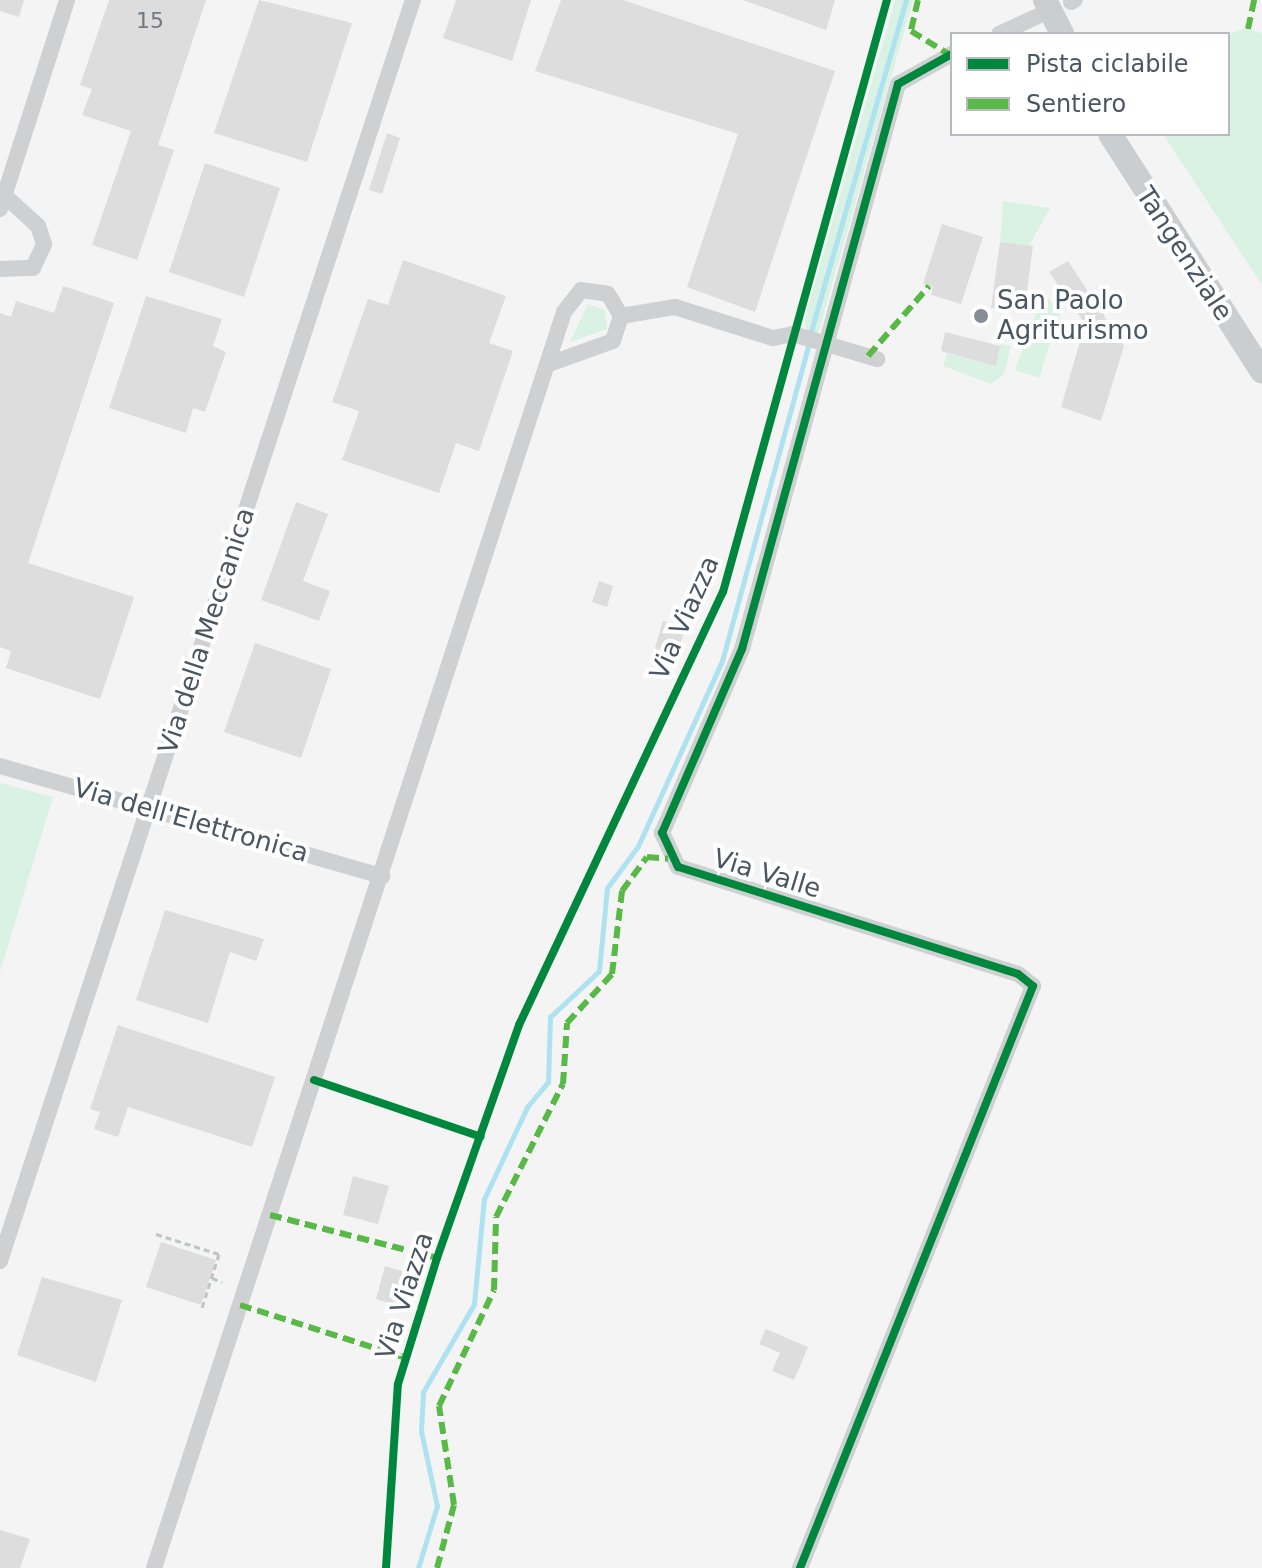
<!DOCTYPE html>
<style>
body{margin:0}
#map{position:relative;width:1262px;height:1568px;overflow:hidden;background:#f4f4f4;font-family:"DejaVu Sans",sans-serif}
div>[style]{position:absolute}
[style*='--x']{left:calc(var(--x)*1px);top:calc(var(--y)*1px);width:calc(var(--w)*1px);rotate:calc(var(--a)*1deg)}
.green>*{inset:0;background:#d9f2e3}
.stream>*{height:5px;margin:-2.5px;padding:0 2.5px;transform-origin:2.5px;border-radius:2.5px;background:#aee2f0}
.building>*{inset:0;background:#ddddde}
.path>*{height:3px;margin-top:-1.5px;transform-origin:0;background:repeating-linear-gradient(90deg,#bcc7c4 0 6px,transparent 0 10px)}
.street>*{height:16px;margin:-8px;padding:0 8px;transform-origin:8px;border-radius:8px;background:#ced0d2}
.primary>*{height:24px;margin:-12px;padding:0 12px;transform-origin:12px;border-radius:12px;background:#caced1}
.quiet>*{height:6px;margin-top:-3px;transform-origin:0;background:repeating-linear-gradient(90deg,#58b947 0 12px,transparent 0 18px)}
.cycleway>*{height:8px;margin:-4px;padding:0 4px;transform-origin:4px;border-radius:4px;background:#00873e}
.dots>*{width:22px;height:22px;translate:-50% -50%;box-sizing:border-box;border:4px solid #fff;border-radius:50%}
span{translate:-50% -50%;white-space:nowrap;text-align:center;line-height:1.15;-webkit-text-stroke:8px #fff;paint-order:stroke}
.number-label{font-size:22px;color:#707881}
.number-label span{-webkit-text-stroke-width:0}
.street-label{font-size:26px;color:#4a5661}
.poi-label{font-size:26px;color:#4a5661}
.left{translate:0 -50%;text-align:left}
.legend{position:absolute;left:950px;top:32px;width:280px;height:104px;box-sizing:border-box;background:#fff;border:2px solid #b7bbc0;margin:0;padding:10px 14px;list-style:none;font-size:24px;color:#4a5661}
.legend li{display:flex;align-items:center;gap:16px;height:40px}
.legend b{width:40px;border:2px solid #b7bbc0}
</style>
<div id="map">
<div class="green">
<i style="clip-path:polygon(895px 0,913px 0,818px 334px,806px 330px,805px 318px)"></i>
<i style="clip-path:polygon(1245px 28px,1262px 33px,1262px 285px,1163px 134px,1228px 134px,1228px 35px)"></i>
<i style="clip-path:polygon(1003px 201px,1050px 208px,1029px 246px,1000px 242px)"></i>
<i style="clip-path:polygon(1044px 292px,1060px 314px,1039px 378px,1015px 370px)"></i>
<i style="clip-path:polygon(588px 304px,605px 310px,607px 329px,570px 342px)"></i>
<i style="clip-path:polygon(1000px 344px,1011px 346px,1004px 374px,991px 384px,943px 366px,947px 353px,996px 366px)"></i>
<i style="clip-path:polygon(0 783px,53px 797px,0 972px)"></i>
</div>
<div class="stream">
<i style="--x:811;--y:331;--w:344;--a:-74"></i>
<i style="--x:418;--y:1568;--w:65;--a:-73"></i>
<i style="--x:437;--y:1506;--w:77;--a:-102"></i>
<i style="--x:421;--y:1431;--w:39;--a:-87"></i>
<i style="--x:423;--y:1392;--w:102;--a:-59.9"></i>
<i style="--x:474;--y:1304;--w:105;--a:-84.6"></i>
<i style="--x:484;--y:1199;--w:102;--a:-64.9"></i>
<i style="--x:527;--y:1107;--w:33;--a:-50"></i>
<i style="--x:548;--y:1082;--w:65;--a:-88.2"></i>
<i style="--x:550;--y:1017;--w:67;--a:-43.2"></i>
<i style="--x:599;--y:971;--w:83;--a:-84.5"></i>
<i style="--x:607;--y:888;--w:52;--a:-53.6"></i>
<i style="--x:638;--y:846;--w:203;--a:-65.6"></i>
<i style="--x:722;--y:661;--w:331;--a:-74.7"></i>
</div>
<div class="building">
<i style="clip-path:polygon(0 0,24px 0,19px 17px,0 11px)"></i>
<i style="clip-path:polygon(109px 0,206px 0,158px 145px,174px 150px,137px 260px,92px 245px,131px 131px,82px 115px,92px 89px,80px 85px)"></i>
<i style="clip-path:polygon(259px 0,352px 23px,307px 162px,214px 133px)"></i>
<i style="clip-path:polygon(456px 0,531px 0,512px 61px,443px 38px)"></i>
<i style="clip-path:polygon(561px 0,623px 0,835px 71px,755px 312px,687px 287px,738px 134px,535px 71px)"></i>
<i style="clip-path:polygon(743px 0,835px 0,826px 30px)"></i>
<i style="clip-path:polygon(387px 133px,400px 138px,382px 194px,369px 190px)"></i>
<i style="clip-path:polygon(205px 163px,280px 188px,244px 297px,169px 272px)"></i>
<i style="clip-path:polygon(942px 224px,983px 237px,961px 304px,931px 295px,933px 287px,923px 284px)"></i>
<i style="clip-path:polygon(1000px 242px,1033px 246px,1024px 313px,991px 308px)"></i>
<i style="clip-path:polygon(403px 260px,506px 296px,489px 343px,513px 351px,479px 451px,456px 443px,439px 493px,342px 460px,359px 411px,332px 402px,368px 299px,388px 305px)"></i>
<i style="clip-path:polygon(1068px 261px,1124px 346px,1101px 421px,1061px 407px,1085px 324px,1049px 272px)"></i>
<i style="clip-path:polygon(63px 286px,114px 303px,28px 563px,134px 597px,100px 699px,6px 668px,11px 651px,0 647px,0 313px,11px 317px,16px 301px,54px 313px)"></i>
<i style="clip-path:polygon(146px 296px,222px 319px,213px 346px,226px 352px,205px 412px,193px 408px,186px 433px,109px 408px)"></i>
<i style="clip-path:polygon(945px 332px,1000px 346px,996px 366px,941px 351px)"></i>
<i style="clip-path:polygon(296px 502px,328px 514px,303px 581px,330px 591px,319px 621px,261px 600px)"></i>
<i style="clip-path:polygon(599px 581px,613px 586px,607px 607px,592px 602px)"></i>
<i style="clip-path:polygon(663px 621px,685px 628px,676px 658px,654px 651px)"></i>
<i style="clip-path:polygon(255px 643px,331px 669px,301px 758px,224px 732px)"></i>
<i style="clip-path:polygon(165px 910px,264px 939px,256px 961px,230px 952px,208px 1023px,136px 1000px)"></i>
<i style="clip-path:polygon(118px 1025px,275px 1077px,252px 1147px,128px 1107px,118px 1137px,94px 1129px,100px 1112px,90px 1109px)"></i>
<i style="clip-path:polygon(353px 1176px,389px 1186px,378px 1224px,343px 1215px)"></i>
<i style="clip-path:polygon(161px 1242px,216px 1260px,201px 1305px,146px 1287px)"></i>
<i style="clip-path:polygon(385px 1266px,412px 1274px,403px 1307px,376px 1299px)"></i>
<i style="clip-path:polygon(42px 1277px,122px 1300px,96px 1382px,17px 1355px)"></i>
<i style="clip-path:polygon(766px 1329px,808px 1347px,794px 1380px,772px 1371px,780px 1353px,759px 1344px)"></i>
<i style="clip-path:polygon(0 1530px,30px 1539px,20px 1568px,0 1568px)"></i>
</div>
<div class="path">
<i style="--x:156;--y:1234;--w:66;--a:17.6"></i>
<i style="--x:219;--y:1254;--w:57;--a:107.5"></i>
<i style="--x:212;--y:1278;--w:11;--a:22"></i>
</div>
<div class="street">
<i style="--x:1071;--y:2;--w:4;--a:-27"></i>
<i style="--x:999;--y:34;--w:43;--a:-24.8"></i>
<i style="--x:0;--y:209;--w:219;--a:-72.2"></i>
<i style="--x:0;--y:269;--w:33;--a:-2"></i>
<i style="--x:33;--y:268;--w:26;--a:-65"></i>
<i style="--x:44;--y:244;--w:19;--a:-108"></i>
<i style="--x:38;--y:226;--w:45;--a:-137.7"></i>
<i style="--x:621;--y:316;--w:55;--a:-9.5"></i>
<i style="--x:675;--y:307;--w:103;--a:17.6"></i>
<i style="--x:773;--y:338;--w:20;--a:-11"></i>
<i style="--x:793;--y:334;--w:88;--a:16.6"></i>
<i style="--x:0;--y:766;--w:398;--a:16.1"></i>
<i style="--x:0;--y:1261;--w:1327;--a:-71.87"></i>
<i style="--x:154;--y:1568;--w:1321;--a:-71.92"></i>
<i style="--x:564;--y:312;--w:28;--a:-52"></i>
<i style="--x:581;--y:290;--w:27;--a:8"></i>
<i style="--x:608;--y:294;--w:26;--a:59"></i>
<i style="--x:621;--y:316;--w:26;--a:108"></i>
<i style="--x:613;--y:341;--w:68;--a:160.2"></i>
<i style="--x:800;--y:1568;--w:627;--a:-68.18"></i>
<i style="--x:1033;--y:986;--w:19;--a:-141"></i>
<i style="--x:1018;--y:974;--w:356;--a:-162.5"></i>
<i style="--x:678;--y:867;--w:38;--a:-115"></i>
<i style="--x:662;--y:833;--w:201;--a:-66.5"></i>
<i style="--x:742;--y:649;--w:586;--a:-74.56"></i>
<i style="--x:898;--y:84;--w:62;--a:-29.1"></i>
</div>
<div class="primary">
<i style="--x:1045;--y:0;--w:38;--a:63"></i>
<i style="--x:1110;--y:134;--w:282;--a:57.4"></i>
</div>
<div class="quiet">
<i style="--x:918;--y:0;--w:32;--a:103"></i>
<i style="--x:911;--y:31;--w:46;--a:31.6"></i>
<i style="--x:1248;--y:29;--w:30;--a:-78"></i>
<i style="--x:868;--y:356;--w:93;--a:-48.9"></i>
<i style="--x:270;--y:1215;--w:172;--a:14.4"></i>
<i style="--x:240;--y:1305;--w:174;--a:17.7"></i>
<i style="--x:437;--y:1568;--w:65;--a:-74.9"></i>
<i style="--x:454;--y:1505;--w:100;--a:-98.6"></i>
<i style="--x:439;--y:1406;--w:128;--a:-64.6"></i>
<i style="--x:494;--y:1290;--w:73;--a:-88.4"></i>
<i style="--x:496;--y:1217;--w:149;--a:-63.3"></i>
<i style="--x:563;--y:1084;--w:61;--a:-86.2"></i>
<i style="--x:567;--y:1023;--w:67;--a:-47.4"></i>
<i style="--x:612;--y:974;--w:84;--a:-83.1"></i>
<i style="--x:622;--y:891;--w:42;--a:-53.7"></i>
<i style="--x:647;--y:857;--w:21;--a:5"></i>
</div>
<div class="cycleway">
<i style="--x:314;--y:1080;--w:176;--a:18.8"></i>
<i style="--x:386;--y:1568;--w:184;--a:-86.3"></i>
<i style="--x:398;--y:1384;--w:132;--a:-72.8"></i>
<i style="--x:437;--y:1258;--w:247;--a:-70.6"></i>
<i style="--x:519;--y:1025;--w:479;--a:-64.8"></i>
<i style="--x:723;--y:592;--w:614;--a:-74.52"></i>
<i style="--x:800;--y:1568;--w:627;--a:-68.18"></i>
<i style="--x:1033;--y:986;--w:19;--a:-141"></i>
<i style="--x:1018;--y:974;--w:356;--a:-162.5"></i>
<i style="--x:678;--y:867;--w:38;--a:-115"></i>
<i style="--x:662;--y:833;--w:201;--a:-66.5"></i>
<i style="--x:742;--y:649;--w:586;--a:-74.56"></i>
<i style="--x:898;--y:84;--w:62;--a:-29.1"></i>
</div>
<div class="dots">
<i style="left:981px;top:316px;background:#868d94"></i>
</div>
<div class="number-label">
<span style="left:150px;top:21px">15</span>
</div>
<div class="street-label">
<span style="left:1184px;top:254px;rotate:57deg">Tangenziale</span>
<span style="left:685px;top:618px;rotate:-66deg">Via Viazza</span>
<span style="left:207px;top:631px;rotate:-72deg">Via della Meccanica</span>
<span style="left:191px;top:821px;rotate:16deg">Via dell'Elettronica</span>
<span style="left:767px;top:874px;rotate:17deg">Via Valle</span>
<span style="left:405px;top:1296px;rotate:-72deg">Via Viazza</span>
</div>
<div class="poi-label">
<span class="left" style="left:997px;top:316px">San Paolo<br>Agriturismo</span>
</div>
<ul class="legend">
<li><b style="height:10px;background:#00873e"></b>Pista ciclabile</li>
<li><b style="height:10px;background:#58b947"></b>Sentiero</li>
</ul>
</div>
